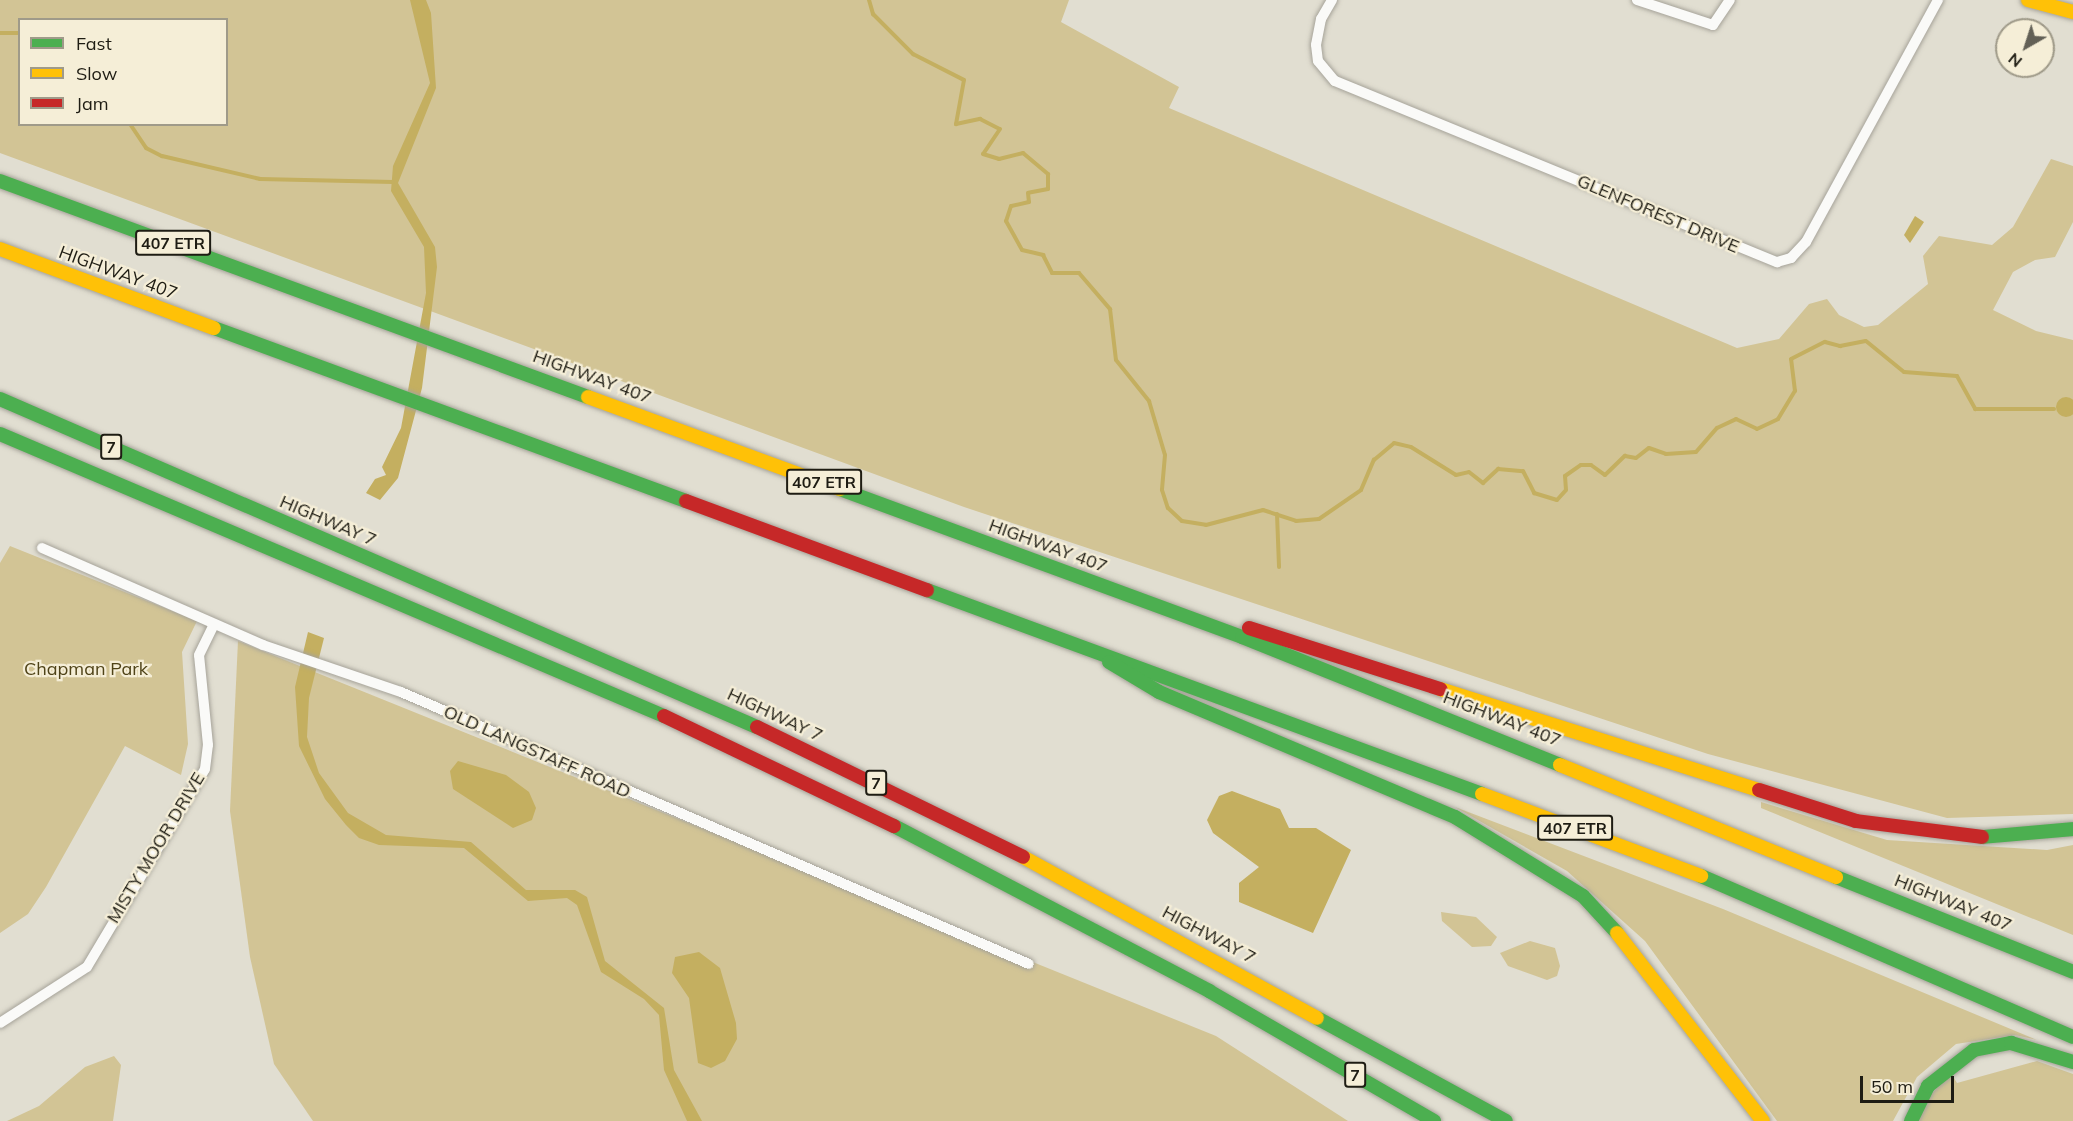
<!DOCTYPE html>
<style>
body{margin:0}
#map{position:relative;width:2073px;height:1121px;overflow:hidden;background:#e1ded1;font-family:Mulish,sans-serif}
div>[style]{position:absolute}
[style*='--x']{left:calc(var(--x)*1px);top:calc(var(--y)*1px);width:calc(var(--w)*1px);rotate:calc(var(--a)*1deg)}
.green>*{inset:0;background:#d2c495}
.water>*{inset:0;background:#c4af60}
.round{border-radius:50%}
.stream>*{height:4px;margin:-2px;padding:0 2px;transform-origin:2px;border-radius:2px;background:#c4af60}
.roads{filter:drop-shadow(0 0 2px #a6a399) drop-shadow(0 0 2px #a6a399)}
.street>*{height:10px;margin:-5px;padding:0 5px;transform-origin:5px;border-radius:5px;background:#fafaf8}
.fast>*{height:14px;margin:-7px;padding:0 7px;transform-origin:7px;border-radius:7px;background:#4caf50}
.slow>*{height:14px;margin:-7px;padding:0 7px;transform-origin:7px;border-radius:7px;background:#ffc107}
.jam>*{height:14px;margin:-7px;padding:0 7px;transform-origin:7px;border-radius:7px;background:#c62828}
span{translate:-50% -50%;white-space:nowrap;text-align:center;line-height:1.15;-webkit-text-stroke:4.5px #f5eed7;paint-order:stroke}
.shield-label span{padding:2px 4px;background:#f5eed7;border:2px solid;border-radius:4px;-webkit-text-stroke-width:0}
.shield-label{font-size:16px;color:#1e1c13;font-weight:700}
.street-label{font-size:18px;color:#1e1c13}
.park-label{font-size:18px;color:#4f4318}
.legend{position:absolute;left:18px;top:18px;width:210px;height:108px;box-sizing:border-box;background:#f5eed7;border:2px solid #9f9a89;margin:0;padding:8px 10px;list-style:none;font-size:18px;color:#1e1c13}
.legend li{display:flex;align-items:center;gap:12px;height:30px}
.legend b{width:30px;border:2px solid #9f9a89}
.north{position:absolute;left:1995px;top:18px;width:60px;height:60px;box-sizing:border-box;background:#f5eed7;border:2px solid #9f9a89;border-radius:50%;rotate:219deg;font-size:16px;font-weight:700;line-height:24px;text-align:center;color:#1e1c13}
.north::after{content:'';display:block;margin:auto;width:21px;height:27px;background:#626056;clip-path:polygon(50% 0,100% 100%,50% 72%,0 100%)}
.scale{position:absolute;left:1860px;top:1076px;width:94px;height:27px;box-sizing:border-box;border:3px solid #1e1c13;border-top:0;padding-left:8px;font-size:18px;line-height:21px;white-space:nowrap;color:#1e1c13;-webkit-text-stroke:4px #f5eed7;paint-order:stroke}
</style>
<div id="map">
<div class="green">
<i style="clip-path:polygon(evenodd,0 0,1069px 0,1061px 22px,1179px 87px,1169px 108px,1737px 348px,1779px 339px,1809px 304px,1827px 299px,1839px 315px,1864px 327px,1878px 325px,1928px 284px,1923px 256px,1939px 236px,1992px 245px,2013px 227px,2051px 159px,2073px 166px,2073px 222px,2055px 257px,2035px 260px,2013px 272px,1993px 310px,2036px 331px,2073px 340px,2073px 814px,1947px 818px,1708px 754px,964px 507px,0 153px,0 0,20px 20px,226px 20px,226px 124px,20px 124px,20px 20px)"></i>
<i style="clip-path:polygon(10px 546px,197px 621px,182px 652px,188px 744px,181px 775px,125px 746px,46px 887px,28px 914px,0 933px,0 563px)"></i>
<i style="clip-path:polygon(238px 641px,1216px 1036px,1348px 1121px,313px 1121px,274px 1064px,250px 957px,230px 811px)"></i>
<i style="clip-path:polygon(1761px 802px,1887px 840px,2047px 850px,2073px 845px,2073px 935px,1761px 808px)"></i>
<i style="clip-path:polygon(1455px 807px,1723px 909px,2037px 1040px,2015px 1035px,1956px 1044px,1917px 1077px,1893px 1121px,1777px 1121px,1645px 941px,1567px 871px)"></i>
<i style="clip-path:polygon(1441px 912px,1476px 917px,1497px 937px,1491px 946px,1472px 947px,1442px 921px)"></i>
<i style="clip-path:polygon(1530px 941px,1555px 948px,1560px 966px,1557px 976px,1547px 980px,1508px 966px,1500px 953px)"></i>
<i style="clip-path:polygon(114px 1056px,121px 1065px,113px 1121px,7px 1121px,39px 1106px,85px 1067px)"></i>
<i style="clip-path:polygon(2037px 1061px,2073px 1074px,2073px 1121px,1917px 1121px,1926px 1100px,1951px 1073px,1957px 1083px)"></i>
</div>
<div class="water">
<i style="clip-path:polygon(410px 0,426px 0,431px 13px,436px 88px,398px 183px,435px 247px,437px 267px,422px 388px,398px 478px,380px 500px,366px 493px,375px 479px,386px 475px,382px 467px,401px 428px,426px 293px,424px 247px,391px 191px,393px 166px,430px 83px)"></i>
<i style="clip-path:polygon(1915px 216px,1924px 222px,1910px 243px,1904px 235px)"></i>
<i class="round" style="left:2056px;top:397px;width:20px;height:20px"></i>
<i style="clip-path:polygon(308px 632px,324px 638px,309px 698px,307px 737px,319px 773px,348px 813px,386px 835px,471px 842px,526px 890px,575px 890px,587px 897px,605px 961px,664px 1008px,674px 1070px,702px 1121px,687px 1121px,664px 1070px,659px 1015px,644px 999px,601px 972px,577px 905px,567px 898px,528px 901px,464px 848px,379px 845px,359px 838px,346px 825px,325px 799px,299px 746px,295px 687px)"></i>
<i style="clip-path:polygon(458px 761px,506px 775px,529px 792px,536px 808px,532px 820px,513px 828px,453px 789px,450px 771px)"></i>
<i style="clip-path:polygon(1232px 791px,1280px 809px,1289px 828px,1316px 828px,1351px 850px,1313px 933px,1239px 902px,1239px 883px,1259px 867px,1213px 833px,1207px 820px,1219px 796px)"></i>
<i style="clip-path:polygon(699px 952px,720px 968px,736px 1023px,737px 1039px,725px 1061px,711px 1068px,698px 1063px,689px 998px,672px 973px,675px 957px)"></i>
</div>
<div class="stream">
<i style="--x:869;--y:0;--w:15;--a:74"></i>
<i style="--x:873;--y:14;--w:57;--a:45"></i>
<i style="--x:913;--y:54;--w:57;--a:27"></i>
<i style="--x:964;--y:80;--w:45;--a:100.3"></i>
<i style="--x:956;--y:124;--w:25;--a:-12"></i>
<i style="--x:980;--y:119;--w:22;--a:27"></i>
<i style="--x:1000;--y:129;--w:30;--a:124"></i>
<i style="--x:983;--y:154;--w:17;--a:17"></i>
<i style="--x:999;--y:159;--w:25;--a:-14"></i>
<i style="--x:1023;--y:153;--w:33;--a:40"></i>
<i style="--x:1048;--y:174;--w:15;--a:90"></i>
<i style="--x:1048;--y:189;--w:20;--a:169"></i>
<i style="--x:1028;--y:193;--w:9;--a:84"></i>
<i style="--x:1029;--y:202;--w:18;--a:167"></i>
<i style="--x:1011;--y:206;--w:16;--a:108"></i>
<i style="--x:1006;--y:221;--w:33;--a:61"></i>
<i style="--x:1022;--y:250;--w:22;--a:13"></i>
<i style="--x:1043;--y:255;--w:20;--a:63"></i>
<i style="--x:1052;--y:273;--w:27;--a:0"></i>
<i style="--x:1079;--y:273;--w:48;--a:49.3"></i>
<i style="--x:1110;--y:309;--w:51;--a:83.3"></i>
<i style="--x:1116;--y:360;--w:53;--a:51.2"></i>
<i style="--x:1149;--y:401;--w:56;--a:73.5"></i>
<i style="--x:1165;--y:455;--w:35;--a:95"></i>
<i style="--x:1162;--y:490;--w:19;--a:72"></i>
<i style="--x:1168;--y:508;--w:19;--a:43"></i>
<i style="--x:1182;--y:521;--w:24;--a:9"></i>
<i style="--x:1206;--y:525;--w:59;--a:-14.7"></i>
<i style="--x:1263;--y:510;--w:35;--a:18"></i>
<i style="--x:1296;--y:521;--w:23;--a:-5"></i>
<i style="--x:1319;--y:519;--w:51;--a:-34.6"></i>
<i style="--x:1361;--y:490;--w:33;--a:-67"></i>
<i style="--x:1374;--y:460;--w:26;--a:-40"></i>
<i style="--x:1394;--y:443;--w:17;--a:13"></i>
<i style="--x:1411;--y:447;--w:53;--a:31.9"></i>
<i style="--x:1456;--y:475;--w:13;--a:-13"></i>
<i style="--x:1469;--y:472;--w:18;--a:38"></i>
<i style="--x:1483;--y:483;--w:21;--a:-43"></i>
<i style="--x:1498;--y:469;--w:25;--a:5"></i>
<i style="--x:1523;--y:471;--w:25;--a:63"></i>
<i style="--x:1534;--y:493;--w:24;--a:17"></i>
<i style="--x:1557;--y:500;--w:13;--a:-48"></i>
<i style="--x:1566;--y:490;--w:14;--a:-94"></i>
<i style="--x:1565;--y:476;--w:19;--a:-35"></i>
<i style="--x:1581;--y:465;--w:10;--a:0"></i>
<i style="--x:1591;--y:465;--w:17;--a:36"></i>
<i style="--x:1605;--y:475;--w:28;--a:-44"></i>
<i style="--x:1625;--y:456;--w:11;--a:10"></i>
<i style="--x:1636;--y:458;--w:16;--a:-38"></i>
<i style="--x:1649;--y:448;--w:18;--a:19"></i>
<i style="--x:1666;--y:454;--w:30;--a:-4"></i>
<i style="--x:1696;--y:452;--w:32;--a:-49"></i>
<i style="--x:1717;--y:428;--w:21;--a:-25"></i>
<i style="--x:1736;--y:419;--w:23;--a:25"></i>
<i style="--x:1757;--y:429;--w:23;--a:-25"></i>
<i style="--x:1778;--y:419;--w:33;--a:-59"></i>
<i style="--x:1795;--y:391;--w:32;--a:-97"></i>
<i style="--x:1791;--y:359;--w:38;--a:-27"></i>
<i style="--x:1825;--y:342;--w:16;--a:15"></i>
<i style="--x:1840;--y:346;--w:26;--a:-11"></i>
<i style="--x:1866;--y:341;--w:49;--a:39.2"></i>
<i style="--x:1904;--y:372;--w:53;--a:4.3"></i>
<i style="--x:1957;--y:376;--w:38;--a:61"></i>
<i style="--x:1975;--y:409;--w:79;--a:0"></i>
<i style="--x:0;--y:33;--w:20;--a:0"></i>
<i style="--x:130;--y:124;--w:29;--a:56"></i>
<i style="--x:146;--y:148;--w:18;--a:27"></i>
<i style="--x:162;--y:156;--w:101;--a:13.2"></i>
<i style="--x:260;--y:179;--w:133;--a:1.3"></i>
<i style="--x:1277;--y:514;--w:53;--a:87.8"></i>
</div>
<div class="roads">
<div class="street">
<i style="--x:1332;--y:0;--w:22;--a:120"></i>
<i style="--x:1321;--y:19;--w:26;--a:101"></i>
<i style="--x:1316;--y:45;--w:16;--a:83"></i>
<i style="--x:1318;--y:61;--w:26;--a:50"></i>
<i style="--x:1335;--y:81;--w:478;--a:22.3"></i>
<i style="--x:1777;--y:262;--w:15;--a:-16"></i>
<i style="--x:1791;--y:258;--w:22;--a:-47"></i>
<i style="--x:1806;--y:242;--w:276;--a:-61.4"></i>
<i style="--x:1637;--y:0;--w:80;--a:18.2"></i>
<i style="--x:1713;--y:25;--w:30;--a:-56"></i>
<i style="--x:42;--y:548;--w:241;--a:23.7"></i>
<i style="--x:263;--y:645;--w:146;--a:18.8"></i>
<i style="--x:401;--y:692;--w:684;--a:23.42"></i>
<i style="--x:0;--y:1023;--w:103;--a:-32.8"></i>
<i style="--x:87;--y:967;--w:230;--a:-59.2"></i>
<i style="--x:205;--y:769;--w:24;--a:-83"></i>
<i style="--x:208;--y:745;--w:90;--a:-95.7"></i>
<i style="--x:199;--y:655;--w:34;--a:-64"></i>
</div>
<div class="fast">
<i style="--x:0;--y:181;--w:626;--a:20.17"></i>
<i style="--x:214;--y:328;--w:503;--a:20.13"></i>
<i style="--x:0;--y:399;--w:825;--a:23.43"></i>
<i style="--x:0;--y:434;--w:721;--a:23.01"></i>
<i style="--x:840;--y:489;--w:428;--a:20.2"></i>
<i style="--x:1242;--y:637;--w:343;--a:21.9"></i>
<i style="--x:927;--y:590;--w:591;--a:20.18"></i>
<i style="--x:1109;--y:662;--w:58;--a:31"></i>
<i style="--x:1159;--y:692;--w:321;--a:22.9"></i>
<i style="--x:1455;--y:817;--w:150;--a:31.7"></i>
<i style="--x:1583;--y:896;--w:50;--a:47.4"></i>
<i style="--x:894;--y:826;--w:356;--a:27.6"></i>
<i style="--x:1209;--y:991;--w:260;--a:30"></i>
<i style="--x:1982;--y:837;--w:91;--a:-5"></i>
<i style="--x:1701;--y:876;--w:405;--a:23.4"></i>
<i style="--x:1836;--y:877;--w:255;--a:21.8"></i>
<i style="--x:1317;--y:1018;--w:215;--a:28.6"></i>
<i style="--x:1911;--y:1121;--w:39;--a:-64"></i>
<i style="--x:1928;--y:1086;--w:58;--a:-38"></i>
<i style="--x:1974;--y:1050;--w:38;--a:-11"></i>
<i style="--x:2011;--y:1043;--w:65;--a:17"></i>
</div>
<div class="slow">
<i style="--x:2028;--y:0;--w:47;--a:14.9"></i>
<i style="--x:0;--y:249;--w:228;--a:20.3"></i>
<i style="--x:588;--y:397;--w:268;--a:20.1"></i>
<i style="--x:1440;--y:689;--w:335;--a:17.6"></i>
<i style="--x:1560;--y:765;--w:298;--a:22.1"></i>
<i style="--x:1482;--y:794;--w:234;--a:20.5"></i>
<i style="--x:1023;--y:857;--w:335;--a:28.7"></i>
<i style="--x:1617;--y:933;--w:238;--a:52.2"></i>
</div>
<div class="jam">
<i style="--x:686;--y:501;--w:257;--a:20.3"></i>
<i style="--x:1249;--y:628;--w:201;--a:17.7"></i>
<i style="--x:664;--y:716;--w:255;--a:25.6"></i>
<i style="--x:757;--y:727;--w:296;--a:26"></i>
<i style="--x:1759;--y:790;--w:102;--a:17.7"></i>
<i style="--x:1856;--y:821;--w:127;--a:7.2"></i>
</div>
</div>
<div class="shield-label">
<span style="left:173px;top:243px">407 ETR</span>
<span style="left:111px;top:447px">7</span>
<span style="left:824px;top:482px">407 ETR</span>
<span style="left:876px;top:783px">7</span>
<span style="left:1575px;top:828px">407 ETR</span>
<span style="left:1355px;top:1075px">7</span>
</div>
<div class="street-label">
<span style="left:1658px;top:214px;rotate:23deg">GLENFOREST DRIVE</span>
<span style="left:118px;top:273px;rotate:20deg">HIGHWAY 407</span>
<span style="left:592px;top:377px;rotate:20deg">HIGHWAY 407</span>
<span style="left:328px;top:521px;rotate:23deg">HIGHWAY 7</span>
<span style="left:1048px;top:546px;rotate:20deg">HIGHWAY 407</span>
<span style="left:775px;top:715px;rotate:25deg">HIGHWAY 7</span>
<span style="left:1502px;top:719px;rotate:21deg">HIGHWAY 407</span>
<span style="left:537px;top:752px;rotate:24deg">OLD LANGSTAFF ROAD</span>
<span style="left:156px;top:848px;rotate:-59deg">MISTY MOOR DRIVE</span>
<span style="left:1953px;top:903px;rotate:22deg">HIGHWAY 407</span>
<span style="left:1209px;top:935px;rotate:28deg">HIGHWAY 7</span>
</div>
<div class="park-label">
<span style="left:86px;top:669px">Chapman Park</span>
</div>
<ul class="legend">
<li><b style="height:8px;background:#4caf50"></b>Fast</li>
<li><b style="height:8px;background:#ffc107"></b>Slow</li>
<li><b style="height:8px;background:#c62828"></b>Jam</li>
</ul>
<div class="north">N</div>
<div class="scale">50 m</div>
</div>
